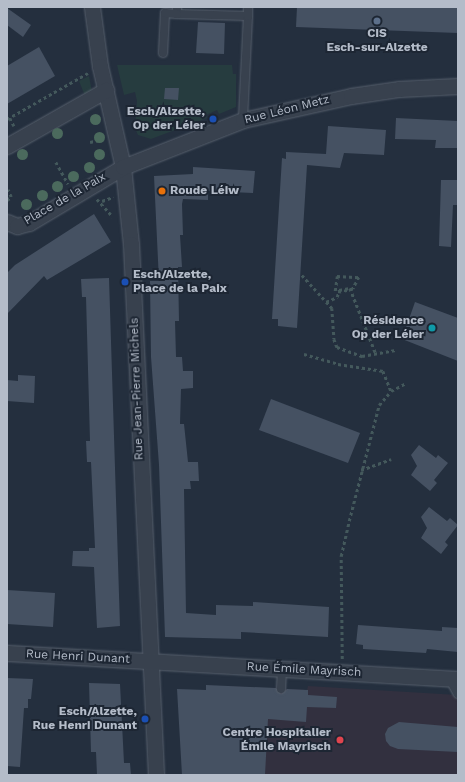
<!DOCTYPE html>
<meta charset="utf-8">
<style>
body{margin:0}
#map{position:relative;width:465px;height:782px;overflow:hidden;background:#242f3e;font-family:"Work Sans",sans-serif}
div>[style]{position:absolute}
[style*='--x']{left:calc(var(--x)*1px);top:calc(var(--y)*1px);width:calc(var(--w)*1px);rotate:calc(var(--a)*1deg)}
.medical>*{inset:0;background:#32303f}
.green>*{inset:0;background:#263c3f}
.building>*{inset:0;background:#455162}
.path>*{height:2.5px;margin-top:-1.25px;transform-origin:0;background:repeating-linear-gradient(90deg,#44595c 0 3px,transparent 0 6px)}
.roads{filter:drop-shadow(0 0 1px #565f6c) drop-shadow(0 0 1px #565f6c)}
.service>*{height:8px;margin:-4px;padding:0 4px;transform-origin:4px;border-radius:4px;background:#38414e}
.minor>*{height:15px;margin:-7.5px;padding:0 7.5px;transform-origin:7.5px;border-radius:7.5px;background:#38414e}
.trees>*{width:11px;height:11px;margin:-5.5px;border-radius:50%;background:#4b6a5d}
.dots>*{width:11px;height:11px;translate:-50% -50%;box-sizing:border-box;border:2px solid #1d2633;border-radius:50%}
span{translate:-50% -50%;white-space:nowrap;text-align:center;line-height:1.15;-webkit-text-stroke:4px #1d2633;paint-order:stroke}
.poi-label{font-size:12px;color:#b4bcc9;font-weight:700}
.right{translate:-100% -50%;text-align:right}
.left{translate:0 -50%;text-align:left}
.street-label{font-size:12px;color:#b4bcc9}
.frame{position:absolute;inset:0;border:8px solid #b4bcc9;pointer-events:none}
</style>
<div id="map">
<div class="medical">
<i style="clip-path:polygon(224px 686px,307px 690px,308px 686px,458px 695px,458px 775px,220px 775px)"></i>
</div>
<div class="green">
<i style="clip-path:polygon(117px 65px,232px 65px,233px 74px,236px 74px,236px 107px,219px 114px,217px 110px,206px 115px,207px 118px,151px 139px,138px 135px,135px 128px,137px 101px,135px 92px,124px 95px)"></i>
<i style="clip-path:polygon(89px 76px,92px 92px,85px 96px,79px 81px)"></i>
</div>
<div class="building">
<i style="clip-path:polygon(297px 7px,458px 7px,458px 33px,296px 27px)"></i>
<i style="clip-path:polygon(7px 8px,31px 25px,23px 37px,7px 25px)"></i>
<i style="clip-path:polygon(198px 22px,225px 23px,224px 54px,196px 53px)"></i>
<i style="clip-path:polygon(39px 47px,55px 76px,7px 104px,7px 66px)"></i>
<i style="clip-path:polygon(165px 88px,179px 88px,178px 100px,164px 99px)"></i>
<i style="clip-path:polygon(396px 118px,458px 121px,458px 148px,435px 148px,436px 140px,395px 139px)"></i>
<i style="clip-path:polygon(328px 126px,386px 130px,384px 155px,344px 153px,340px 168px,307px 165px,297px 328px,278px 326px,278px 319px,272px 319px,282px 158px,286px 159px,286px 152px,326px 154px)"></i>
<i style="clip-path:polygon(193px 167px,255px 171px,253px 193px,208px 191px,208px 200px,183px 199px,182px 204px,183px 235px,180px 235px,182px 267px,178px 267px,179px 321px,175px 321px,176px 357px,182px 357px,183px 371px,193px 371px,193px 388px,181px 389px,180px 424px,184px 424px,188px 462px,198px 462px,199px 481px,190px 481px,191px 489px,184px 489px,186px 613px,216px 615px,216px 605px,253px 606px,253px 602px,329px 607px,328px 637px,241px 632px,241px 639px,165px 637px,159px 465px,151px 357px,150px 281px,159px 281px,154px 176px,193px 174px)"></i>
<i style="clip-path:polygon(441px 180px,458px 180px,458px 205px,453px 205px,451px 247px,439px 246px)"></i>
<i style="clip-path:polygon(94px 214px,111px 242px,47px 280px,44px 276px,7px 314px,7px 273px,15px 265px)"></i>
<i style="clip-path:polygon(109px 278px,120px 626px,97px 628px,94px 567px,72px 566px,73px 551px,89px 551px,89px 548px,95px 548px,91px 462px,87px 462px,86px 441px,90px 441px,86px 297px,82px 297px,81px 279px)"></i>
<i style="clip-path:polygon(415px 302px,458px 318px,458px 361px,402px 339px)"></i>
<i style="clip-path:polygon(18px 375px,35px 376px,34px 403px,7px 401px,7px 380px,18px 381px)"></i>
<i style="clip-path:polygon(271px 399px,360px 433px,348px 463px,259px 430px)"></i>
<i style="clip-path:polygon(419px 445px,436px 458px,438px 455px,448px 463px,434px 480px,437px 483px,430px 491px,411px 475px,417px 466px,411px 455px)"></i>
<i style="clip-path:polygon(429px 507px,447px 521px,450px 518px,458px 525px,445px 542px,448px 545px,441px 554px,421px 538px,427px 528px,421px 517px)"></i>
<i style="clip-path:polygon(7px 590px,55px 593px,53px 627px,7px 624px)"></i>
<i style="clip-path:polygon(358px 625px,442px 631px,442px 627px,458px 628px,458px 652px,427px 649px,426px 653px,363px 649px,363px 645px,356px 644px)"></i>
<i style="clip-path:polygon(7px 678px,33px 679px,31px 699px,28px 699px,28px 708px,24px 708px,20px 767px,7px 766px)"></i>
<i style="clip-path:polygon(89px 683px,120px 684px,124px 763px,130px 763px,131px 775px,97px 775px,96px 752px,91px 752px)"></i>
<i style="clip-path:polygon(206px 685px,276px 688px,281px 694px,287px 689px,308px 690px,308px 695px,337px 697px,336px 708px,307px 707px,306px 722px,268px 719px,265px 775px,182px 775px,177px 689px,206px 690px)"></i>
<i style="clip-path:polygon(399px 722px,458px 727px,458px 752px,398px 749px,390px 746px,386px 741px,385px 734px,388px 728px)"></i>
</div>
<div class="path">
<i style="--x:10;--y:118;--w:9;--a:63"></i>
<i style="--x:7;--y:119;--w:93;--a:-29.6"></i>
<i style="--x:90;--y:142;--w:14;--a:-12"></i>
<i style="--x:56;--y:162;--w:25;--a:61"></i>
<i style="--x:97;--y:199;--w:24;--a:48"></i>
<i style="--x:7;--y:200;--w:5;--a:-37"></i>
<i style="--x:11;--y:197;--w:8;--a:-113"></i>
<i style="--x:102;--y:201;--w:12;--a:-20"></i>
<i style="--x:302;--y:275;--w:45;--a:47.7"></i>
<i style="--x:332;--y:308;--w:31;--a:86"></i>
<i style="--x:334;--y:339;--w:9;--a:69"></i>
<i style="--x:337;--y:347;--w:27;--a:20"></i>
<i style="--x:362;--y:356;--w:34;--a:-10"></i>
<i style="--x:337;--y:276;--w:22;--a:3"></i>
<i style="--x:359;--y:277;--w:13;--a:117"></i>
<i style="--x:353;--y:289;--w:12;--a:166"></i>
<i style="--x:341;--y:292;--w:6;--a:-171"></i>
<i style="--x:335;--y:291;--w:15;--a:-82"></i>
<i style="--x:326;--y:302;--w:12;--a:-24"></i>
<i style="--x:337;--y:297;--w:7;--a:-74"></i>
<i style="--x:339;--y:290;--w:11;--a:-10"></i>
<i style="--x:350;--y:288;--w:71;--a:68.5"></i>
<i style="--x:304;--y:354;--w:35;--a:16"></i>
<i style="--x:338;--y:364;--w:46;--a:8.8"></i>
<i style="--x:383;--y:371;--w:22;--a:68"></i>
<i style="--x:361;--y:470;--w:32;--a:-20"></i>
<i style="--x:342;--y:659;--w:103;--a:-90.6"></i>
<i style="--x:341;--y:556;--w:36;--a:-77"></i>
<i style="--x:349;--y:521;--w:120;--a:-75.5"></i>
<i style="--x:379;--y:405;--w:18;--a:-49"></i>
<i style="--x:391;--y:391;--w:17;--a:-28"></i>
</div>
<div class="roads">
<div class="service">
<i style="--x:177;--y:7;--w:7;--a:90"></i>
<i style="--x:177;--y:14;--w:71;--a:1.6"></i>
<i style="--x:248;--y:16;--w:104;--a:92.8"></i>
<i style="--x:248;--y:16;--w:9;--a:-90"></i>
<i style="--x:163;--y:53;--w:40;--a:-87.1"></i>
<i style="--x:165;--y:13;--w:12;--a:5"></i>
<i style="--x:449;--y:678;--w:18;--a:61"></i>
<i style="--x:281;--y:689;--w:21;--a:-87"></i>
</div>
<div class="minor">
<i style="--x:92;--y:7;--w:60;--a:82.3"></i>
<i style="--x:100;--y:66;--w:104;--a:77.2"></i>
<i style="--x:123;--y:167;--w:77;--a:84.1"></i>
<i style="--x:131;--y:244;--w:532;--a:87.3"></i>
<i style="--x:7;--y:146;--w:114;--a:-29.5"></i>
<i style="--x:7;--y:222;--w:11;--a:22"></i>
<i style="--x:17;--y:226;--w:12;--a:-14"></i>
<i style="--x:29;--y:223;--w:109;--a:-30.8"></i>
<i style="--x:123;--y:167;--w:129;--a:-21.4"></i>
<i style="--x:243;--y:120;--w:111;--a:-12.5"></i>
<i style="--x:351;--y:96;--w:49;--a:-8.3"></i>
<i style="--x:399;--y:89;--w:59;--a:-2.9"></i>
<i style="--x:7;--y:653;--w:452;--a:3.3"></i>
</div>
</div>
<div class="trees">
<i style="left:95px;top:119px"></i>
<i style="left:57px;top:133px"></i>
<i style="left:99px;top:137px"></i>
<i style="left:22px;top:154px"></i>
<i style="left:99px;top:154px"></i>
<i style="left:89px;top:167px"></i>
<i style="left:73px;top:176px"></i>
<i style="left:57px;top:186px"></i>
<i style="left:42px;top:195px"></i>
<i style="left:26px;top:204px"></i>
</div>
<div class="dots">
<i style="left:377px;top:21px;background:#5c6f8a"></i>
<i style="left:213px;top:119px;background:#1a4fb4"></i>
<i style="left:162px;top:191px;background:#e8710a"></i>
<i style="left:125px;top:282px;background:#1a4fb4"></i>
<i style="left:432px;top:328px;background:#0f9aa8"></i>
<i style="left:145px;top:719px;background:#1a4fb4"></i>
<i style="left:340px;top:740px;background:#e0444e"></i>
</div>
<div class="poi-label">
<span style="left:377px;top:41px">CIS<br>Esch-sur-Alzette</span>
<span class="right" style="left:205px;top:119px">Esch/Alzette,<br>Op der Léier</span>
<span class="left" style="left:170px;top:191px">Roude Léiw</span>
<span class="left" style="left:133px;top:282px">Esch/Alzette,<br>Place de la Paix</span>
<span class="right" style="left:424px;top:328px">Résidence<br>Op der Léier</span>
<span class="right" style="left:137px;top:719px">Esch/Alzette,<br>Rue Henri Dunant</span>
<span class="right" style="left:331px;top:740px">Centre Hospitalier<br>Émile Mayrisch</span>
</div>
<div class="street-label">
<span style="left:287px;top:110px;rotate:-14deg">Rue Léon Metz</span>
<span style="left:65px;top:199px;rotate:-30deg">Place de la Paix</span>
<span style="left:137px;top:389px;rotate:-92deg">Rue Jean-Pierre Michels</span>
<span style="left:78px;top:657px;rotate:3deg">Rue Henri Dunant</span>
<span style="left:304px;top:670px;rotate:3deg">Rue Émile Mayrisch</span>
</div>
<div class="frame"></div>
</div>
